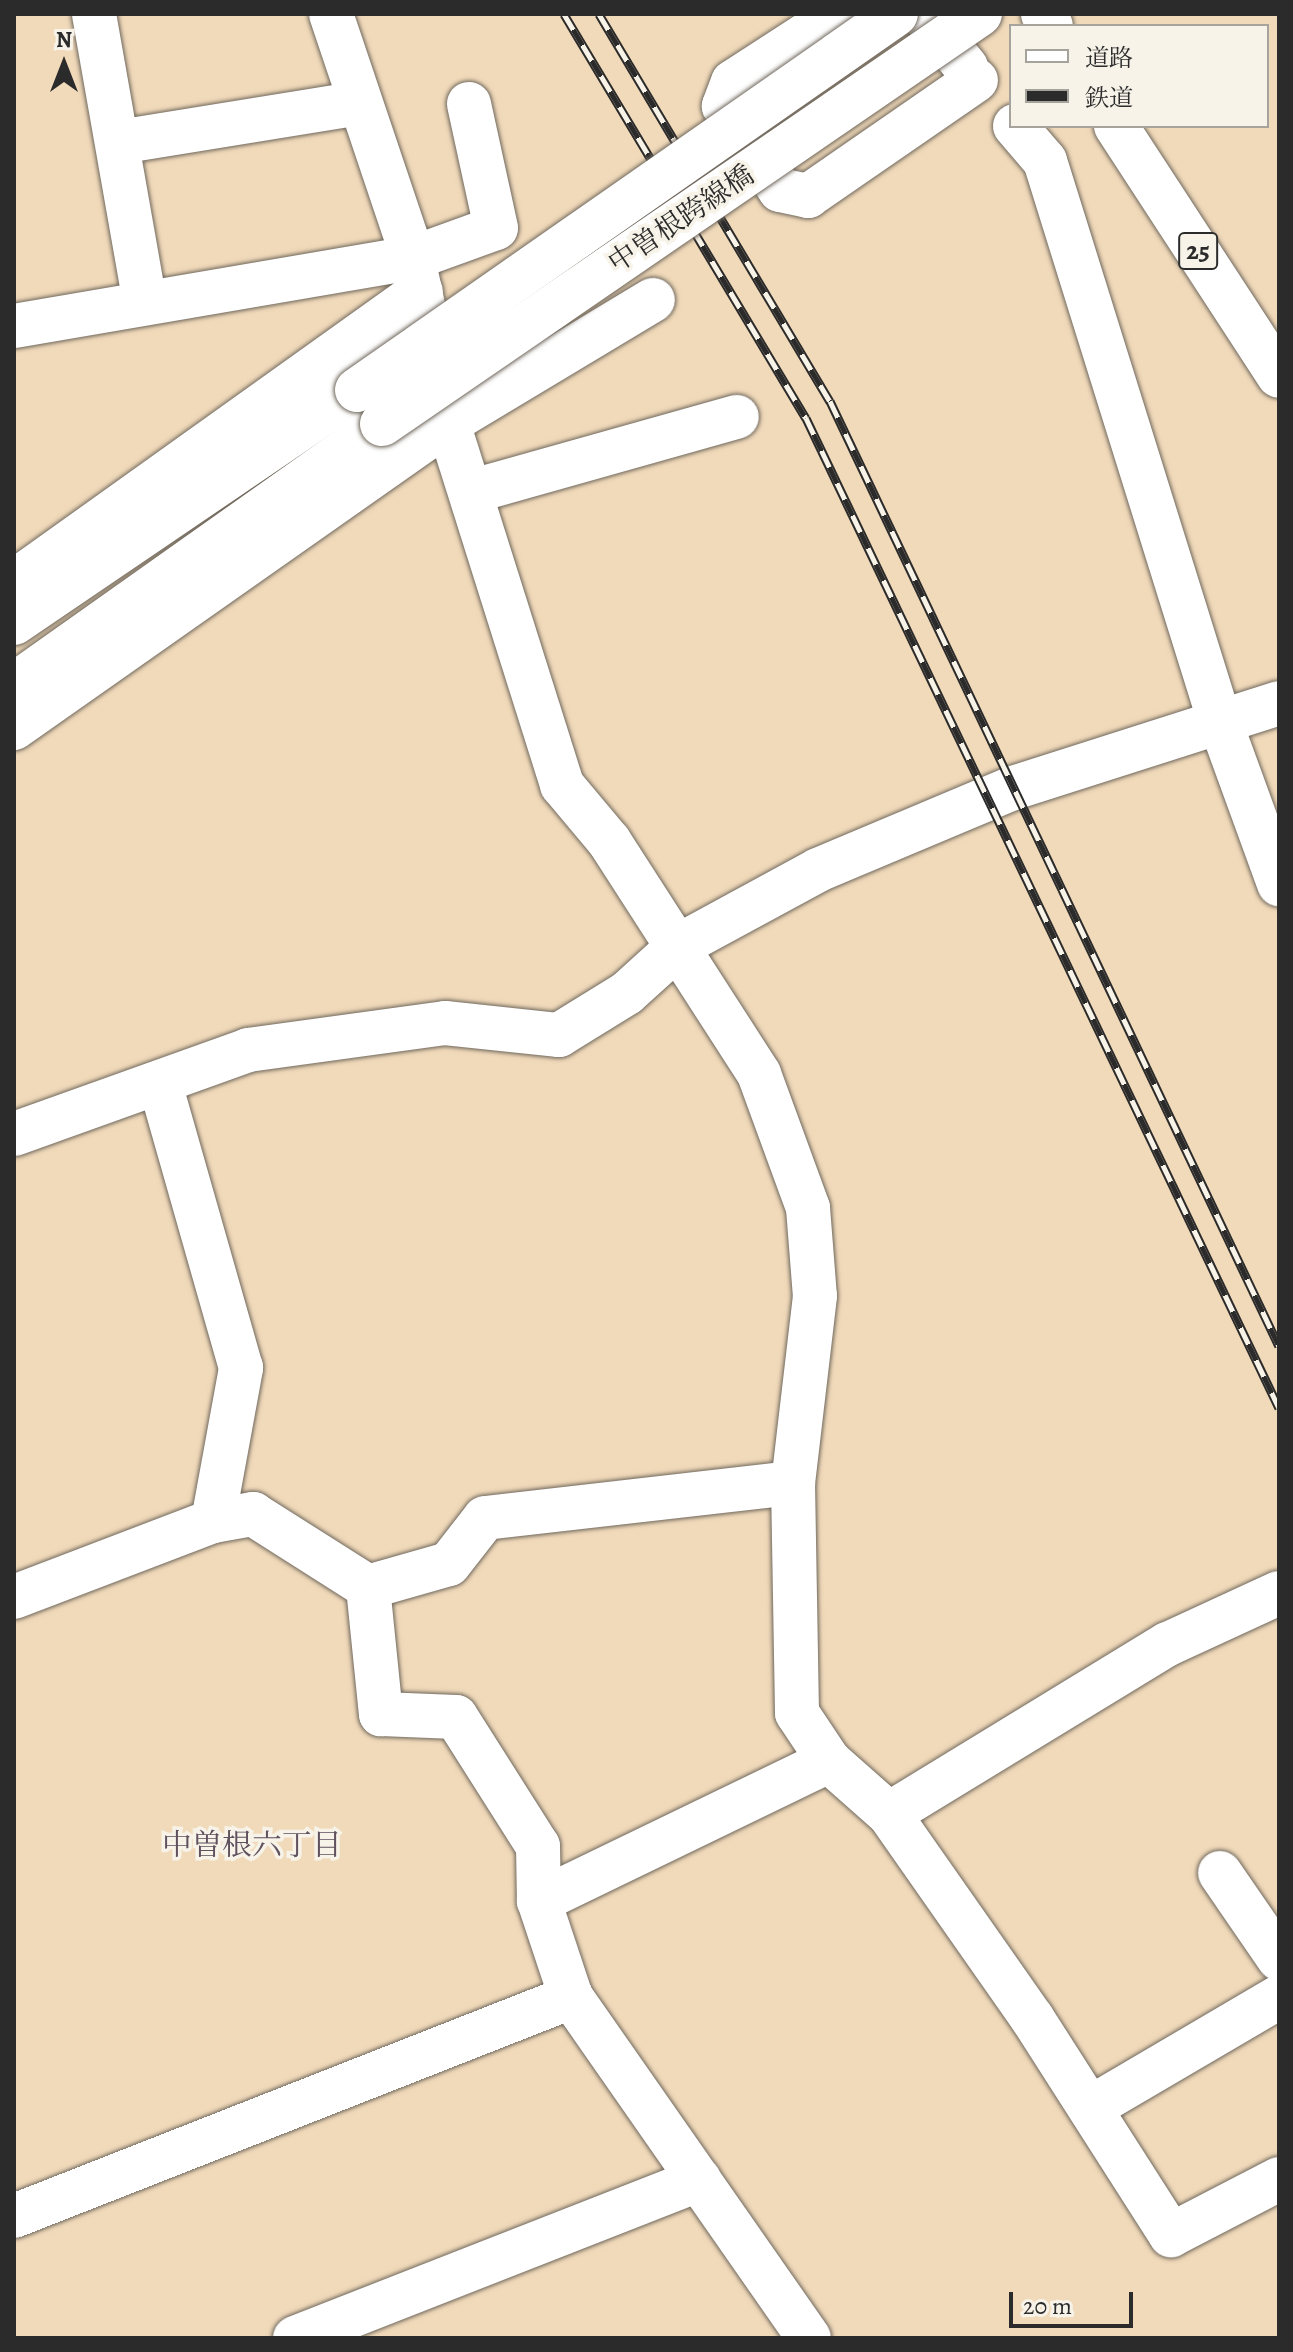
<!DOCTYPE html>
<meta charset="utf-8">
<style>
body{margin:0}
#map{position:relative;width:1293px;height:2352px;overflow:hidden;background:#f1daba;font-family:Alegreya,"Noto Serif JP",serif}
div>[style]{position:absolute}
[style*='--x']{left:calc(var(--x)*1px);top:calc(var(--y)*1px);width:calc(var(--w)*1px);rotate:calc(var(--a)*1deg)}
.roads{filter:drop-shadow(0 0 2px #70685d) drop-shadow(0 0 2px #70685d)}
.minor>*{height:44px;margin:-22px;padding:0 22px;transform-origin:22px;border-radius:22px;background:#fff}
.tertiary>*{height:44px;margin:-22px;padding:0 22px;transform-origin:22px;border-radius:22px;background:#fff}
.primary>*{height:44px;margin:-22px;padding:0 22px;transform-origin:22px;border-radius:22px;background:#fff}
.rail>*{height:9px;margin-top:-4.5px;transform-origin:0;background:repeating-linear-gradient(90deg,#f7f3e8 0 18px,#2b2b2b 0 36px);box-sizing:border-box;border-block:2px solid #2b2b2b}
.bridges{filter:drop-shadow(0 0 2px #70685d) drop-shadow(0 0 2px #70685d)}
.tertiary-bridge>*{height:44px;margin:-22px;padding:0 22px;transform-origin:22px;border-radius:22px;background:#fff}
span{translate:-50% -50%;white-space:nowrap;text-align:center;line-height:1.15;-webkit-text-stroke:7px #f7f3e8;paint-order:stroke}
.shield-label span{padding:2px 6px;background:#f7f3e8;border:2px solid;border-radius:6px;-webkit-text-stroke-width:0}
.shield-label{font-size:26px;color:#2b2b2b;font-weight:700}
.street-label{font-size:28px;color:#2b2b2b}
.neighbourhood-label{font-size:30px;color:#5f515e}
.frame{position:absolute;inset:0;border:16px solid #2b2b2b;pointer-events:none}
.legend{position:absolute;left:1009px;top:24px;width:260px;height:104px;box-sizing:border-box;background:#f7f3e8;border:2px solid #a5a39c;margin:0;padding:10px 14px;list-style:none;font-size:24px;color:#2b2b2b}
.legend li{display:flex;align-items:center;gap:16px;height:40px}
.legend b{width:40px;border:2px solid #a5a39c}
.north{position:absolute;left:24px;top:24px;width:80px;height:80px;-webkit-text-stroke:6px #f7f3e8;paint-order:stroke;rotate:0deg;font-size:22px;font-weight:700;line-height:32px;text-align:center;color:#2b2b2b}
.north::after{content:'';display:block;margin:auto;width:28px;height:36px;background:#2b2b2b;clip-path:polygon(50% 0,100% 100%,50% 72%,0 100%)}
.scale{position:absolute;left:1009px;top:2292px;width:124px;height:36px;box-sizing:border-box;border:4px solid #2b2b2b;border-top:0;padding-left:10px;font-size:24px;line-height:28px;white-space:nowrap;color:#2b2b2b;-webkit-text-stroke:6px #f7f3e8;paint-order:stroke}
</style>
<div id="map">
<div class="roads">
<div class="minor">
<i style="--x:94;--y:14;--w:292;--a:80"></i>
<i style="--x:331;--y:14;--w:257;--a:71.4"></i>
<i style="--x:413;--y:258;--w:88;--a:-19.9"></i>
<i style="--x:496;--y:228;--w:127;--a:-102.3"></i>
<i style="--x:838;--y:14;--w:125;--a:147.1"></i>
<i style="--x:733;--y:82;--w:26;--a:111"></i>
<i style="--x:724;--y:106;--w:101;--a:56.3"></i>
<i style="--x:780;--y:190;--w:29;--a:12"></i>
<i style="--x:808;--y:196;--w:204;--a:-34.6"></i>
<i style="--x:922;--y:14;--w:69;--a:50.3"></i>
<i style="--x:1015;--y:126;--w:46;--a:49.4"></i>
<i style="--x:1045;--y:161;--w:584;--a:72.68"></i>
<i style="--x:1219;--y:719;--w:176;--a:70"></i>
<i style="--x:119;--y:142;--w:244;--a:-9.2"></i>
<i style="--x:14;--y:326;--w:405;--a:-9.7"></i>
<i style="--x:413;--y:258;--w:169;--a:78"></i>
<i style="--x:448;--y:423;--w:380;--a:72.5"></i>
<i style="--x:562;--y:785;--w:73;--a:50"></i>
<i style="--x:609;--y:841;--w:277;--a:57.2"></i>
<i style="--x:759;--y:1074;--w:143;--a:69.9"></i>
<i style="--x:808;--y:1208;--w:88;--a:85.5"></i>
<i style="--x:815;--y:1296;--w:188;--a:96.7"></i>
<i style="--x:793;--y:1483;--w:230;--a:89"></i>
<i style="--x:797;--y:1713;--w:58;--a:56.3"></i>
<i style="--x:829;--y:1761;--w:80;--a:41.5"></i>
<i style="--x:889;--y:1814;--w:327;--a:-31.4"></i>
<i style="--x:1168;--y:1644;--w:122;--a:-24.7"></i>
<i style="--x:473;--y:491;--w:274;--a:-15.7"></i>
<i style="--x:14;--y:582;--w:500;--a:-35.56"></i>
<i style="--x:14;--y:728;--w:530;--a:-35.1"></i>
<i style="--x:448;--y:423;--w:239;--a:-31"></i>
<i style="--x:14;--y:1134;--w:249;--a:-19.7"></i>
<i style="--x:248;--y:1050;--w:199;--a:-7.8"></i>
<i style="--x:445;--y:1023;--w:115;--a:6"></i>
<i style="--x:559;--y:1035;--w:80;--a:-31.7"></i>
<i style="--x:627;--y:993;--w:72;--a:-42.2"></i>
<i style="--x:680;--y:945;--w:157;--a:-28.5"></i>
<i style="--x:818;--y:870;--w:212;--a:-22.8"></i>
<i style="--x:1013;--y:788;--w:279;--a:-17.7"></i>
<i style="--x:213;--y:1521;--w:41;--a:-9.9"></i>
<i style="--x:253;--y:1514;--w:136;--a:32.4"></i>
<i style="--x:368;--y:1587;--w:84;--a:-15.9"></i>
<i style="--x:449;--y:1564;--w:58;--a:-52"></i>
<i style="--x:485;--y:1518;--w:310;--a:-6.5"></i>
<i style="--x:368;--y:1587;--w:128;--a:84.2"></i>
<i style="--x:381;--y:1714;--w:75;--a:2.3"></i>
<i style="--x:456;--y:1717;--w:153;--a:57.6"></i>
<i style="--x:538;--y:1846;--w:55;--a:89"></i>
<i style="--x:14;--y:1597;--w:213;--a:-20.9"></i>
<i style="--x:213;--y:1521;--w:156;--a:-79.6"></i>
<i style="--x:241;--y:1368;--w:296;--a:-105.9"></i>
<i style="--x:889;--y:1814;--w:249;--a:55"></i>
<i style="--x:1032;--y:2018;--w:258;--a:57.4"></i>
<i style="--x:1171;--y:2235;--w:122;--a:-27.4"></i>
<i style="--x:1220;--y:1873;--w:104;--a:55.5"></i>
<i style="--x:1090;--y:2108;--w:219;--a:-30.4"></i>
<i style="--x:14;--y:2216;--w:599;--a:-21.46"></i>
<i style="--x:295;--y:2338;--w:434;--a:-21.4"></i>
<i style="--x:809;--y:2338;--w:416;--a:-124.9"></i>
<i style="--x:571;--y:1997;--w:101;--a:-108.4"></i>
<i style="--x:539;--y:1901;--w:322;--a:-25.8"></i>
</div>
<div class="tertiary">
<i style="--x:14;--y:623;--w:415;--a:-34.2"></i>
<i style="--x:14;--y:685;--w:451;--a:-35.3"></i>
</div>
<div class="primary">
<i style="--x:1043;--y:14;--w:14;--a:56"></i>
<i style="--x:1116;--y:126;--w:298;--a:56.9"></i>
</div>
</div>
<div class="rail">
<i style="--x:564;--y:14;--w:471;--a:59.1"></i>
<i style="--x:806;--y:418;--w:1097;--a:64.46"></i>
<i style="--x:599;--y:14;--w:451;--a:59.2"></i>
<i style="--x:830;--y:401;--w:1046;--a:64.59"></i>
</div>
<div class="bridges">
<div class="tertiary-bridge">
<i style="--x:357;--y:390;--w:657;--a:-34.9"></i>
<i style="--x:382;--y:424;--w:725;--a:-34.44"></i>
</div>
</div>
<div class="shield-label">
<span style="left:1198px;top:251px">25</span>
</div>
<div class="street-label">
<span style="left:681px;top:219px;rotate:-34deg">中曽根跨線橋</span>
</div>
<div class="neighbourhood-label">
<span style="left:252px;top:1845px">中曽根六丁目</span>
</div>
<div class="frame"></div>
<ul class="legend">
<li><b style="height:10px;background:#fff"></b>道路</li>
<li><b style="height:10px;background:#2b2b2b"></b>鉄道</li>
</ul>
<div class="north">N</div>
<div class="scale">20 m</div>
</div>
